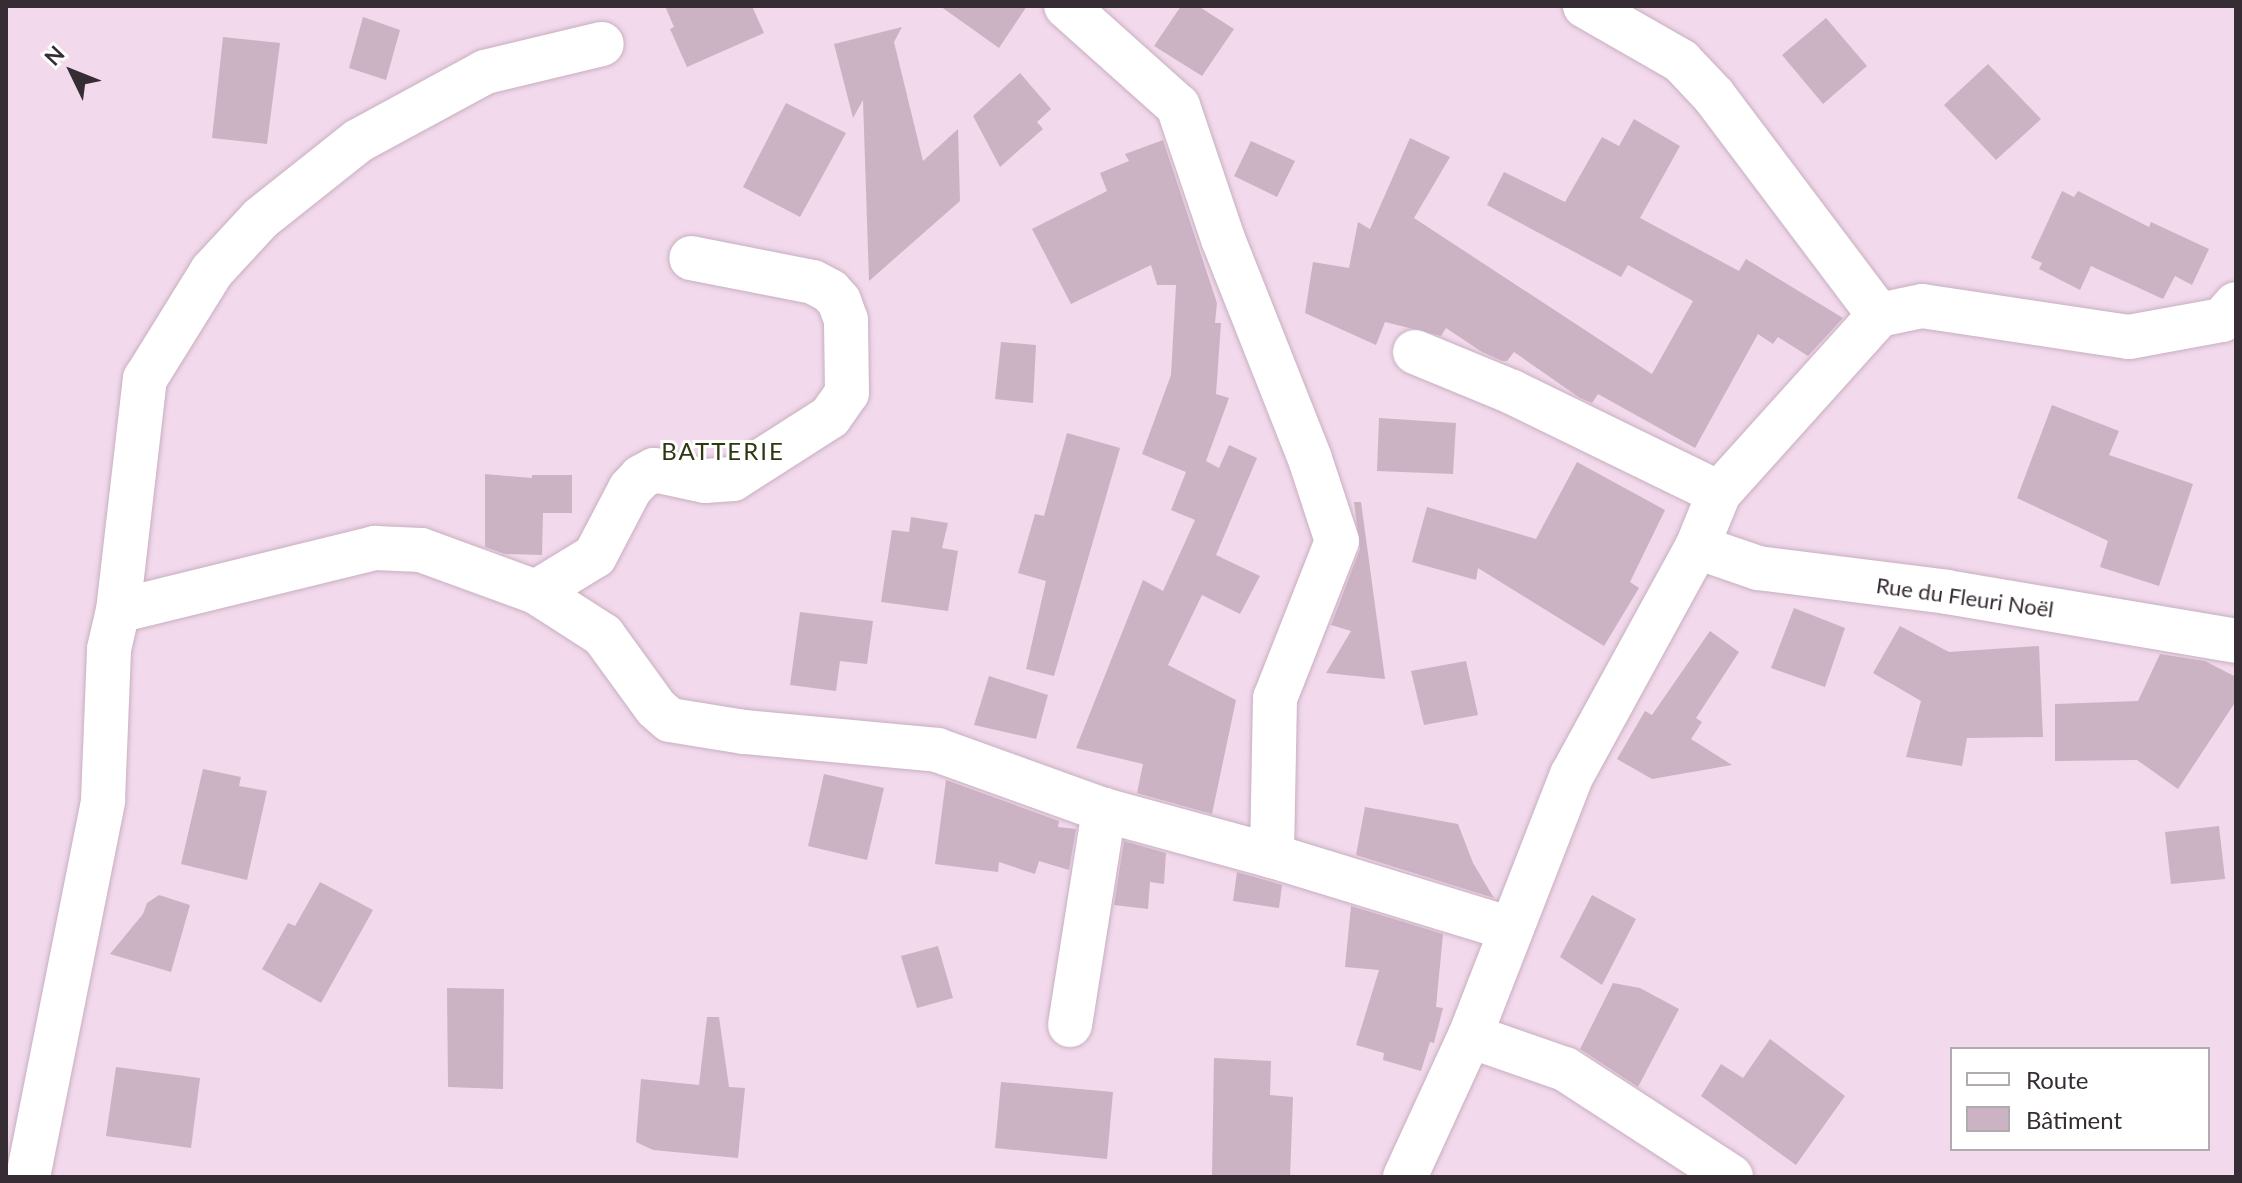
<!DOCTYPE html>
<meta charset="utf-8">
<style>
body{margin:0}
#map{position:relative;width:2242px;height:1183px;overflow:hidden;background:#f2d9eb;font-family:Lato,sans-serif}
div>[style]{position:absolute}
[style*='--x']{left:calc(var(--x)*1px);top:calc(var(--y)*1px);width:calc(var(--w)*1px);rotate:calc(var(--a)*1deg)}
.building>*{inset:0;background:#cbb3c4}
.roads{filter:drop-shadow(0 0 2px #c7afc0) drop-shadow(0 0 2px #c7afc0)}
.street>*{height:44px;margin:-22px;padding:0 22px;transform-origin:22px;border-radius:22px;background:#fff}
span{translate:-50% -50%;white-space:nowrap;text-align:center;line-height:1.15;-webkit-text-stroke:6px #fff;paint-order:stroke}
.street-label{font-size:22px;color:#362d34}
.neighbourhood-label{font-size:24px;color:#2f3710;letter-spacing:2px}
.frame{position:absolute;inset:0;border:8px solid #362d34;pointer-events:none}
.legend{position:absolute;left:1950px;top:1047px;width:260px;height:104px;box-sizing:border-box;background:#fff;border:2px solid #afabae;margin:0;padding:10px 14px;list-style:none;font-size:24px;color:#362d34}
.legend li{display:flex;align-items:center;gap:16px;height:40px}
.legend b{width:40px;border:2px solid #afabae}
.north{position:absolute;left:32px;top:32px;width:80px;height:80px;-webkit-text-stroke:6px #fff;paint-order:stroke;rotate:313deg;font-size:22px;font-weight:700;line-height:32px;text-align:center;color:#362d34}
.north::after{content:'';display:block;margin:auto;width:28px;height:36px;background:#362d34;clip-path:polygon(50% 0,100% 100%,50% 72%,0 100%)}
</style>
<div id="map">
<div class="building">
<i style="clip-path:polygon(665px 6px,752px 6px,764px 33px,687px 67px,670px 29px,674px 27px)"></i>
<i style="clip-path:polygon(940px 6px,1027px 6px,999px 48px)"></i>
<i style="clip-path:polygon(1181px 6px,1198px 6px,1234px 29px,1202px 76px,1154px 46px)"></i>
<i style="clip-path:polygon(363px 17px,400px 30px,386px 80px,349px 68px)"></i>
<i style="clip-path:polygon(1826px 18px,1867px 66px,1823px 104px,1782px 55px)"></i>
<i style="clip-path:polygon(902px 27px,894px 42px,923px 161px,958px 129px,960px 201px,869px 281px,863px 100px,853px 118px,834px 44px)"></i>
<i style="clip-path:polygon(223px 37px,280px 43px,267px 144px,212px 138px)"></i>
<i style="clip-path:polygon(1988px 64px,2041px 119px,1996px 160px,1944px 105px)"></i>
<i style="clip-path:polygon(1020px 73px,1051px 109px,1037px 122px,1043px 129px,1000px 167px,973px 116px)"></i>
<i style="clip-path:polygon(786px 103px,846px 133px,800px 217px,743px 187px)"></i>
<i style="clip-path:polygon(1634px 119px,1680px 146px,1640px 218px,1739px 271px,1746px 259px,1843px 318px,1808px 356px,1778px 337px,1773px 344px,1758px 334px,1695px 448px,1598px 394px,1592px 403px,1580px 398px,1514px 352px,1507px 361px,1502px 361px,1482px 352px,1446px 328px,1441px 336px,1385px 322px,1376px 345px,1305px 313px,1313px 262px,1349px 268px,1358px 222px,1370px 229px,1410px 138px,1450px 157px,1414px 218px,1652px 374px,1693px 301px,1628px 265px,1621px 277px,1487px 205px,1504px 172px,1565px 202px,1602px 137px,1619px 146px)"></i>
<i style="clip-path:polygon(1163px 140px,1217px 303px,1215px 323px,1221px 323px,1216px 394px,1229px 398px,1206px 461px,1219px 468px,1229px 445px,1257px 458px,1216px 555px,1260px 576px,1240px 614px,1202px 595px,1168px 665px,1236px 700px,1212px 814px,1137px 793px,1143px 764px,1076px 748px,1143px 580px,1163px 591px,1195px 520px,1171px 510px,1186px 472px,1142px 454px,1171px 375px,1176px 285px,1157px 285px,1151px 265px,1071px 304px,1032px 229px,1107px 191px,1100px 173px,1129px 161px,1125px 154px)"></i>
<i style="clip-path:polygon(1251px 141px,1295px 161px,1277px 197px,1234px 176px)"></i>
<i style="clip-path:polygon(2062px 191px,2074px 197px,2078px 191px,2149px 227px,2151px 222px,2209px 249px,2192px 285px,2175px 276px,2163px 299px,2091px 266px,2080px 290px,2039px 269px,2042px 263px,2031px 258px)"></i>
<i style="clip-path:polygon(1001px 342px,1036px 345px,1033px 403px,995px 399px)"></i>
<i style="clip-path:polygon(2052px 405px,2119px 431px,2109px 455px,2193px 484px,2159px 586px,2100px 567px,2108px 541px,2017px 498px)"></i>
<i style="clip-path:polygon(1379px 418px,1456px 423px,1453px 474px,1377px 471px)"></i>
<i style="clip-path:polygon(1067px 433px,1120px 448px,1054px 676px,1026px 669px,1046px 581px,1018px 573px,1035px 514px,1044px 516px)"></i>
<i style="clip-path:polygon(1577px 462px,1665px 510px,1630px 582px,1639px 588px,1604px 646px,1478px 568px,1476px 580px,1412px 562px,1427px 507px,1536px 539px)"></i>
<i style="clip-path:polygon(485px 474px,532px 478px,532px 475px,572px 475px,572px 513px,543px 513px,542px 555px,505px 554px,485px 547px)"></i>
<i style="clip-path:polygon(1354px 502px,1361px 502px,1385px 679px,1326px 673px,1351px 631px,1331px 625px,1360px 549px)"></i>
<i style="clip-path:polygon(911px 517px,948px 523px,942px 548px,958px 551px,948px 611px,881px 602px,892px 530px,909px 532px)"></i>
<i style="clip-path:polygon(1794px 608px,1845px 628px,1825px 687px,1771px 668px)"></i>
<i style="clip-path:polygon(800px 612px,873px 621px,867px 664px,840px 661px,836px 691px,790px 685px)"></i>
<i style="clip-path:polygon(1900px 626px,1949px 652px,2039px 646px,2043px 737px,1967px 738px,1962px 766px,1906px 757px,1921px 701px,1873px 673px)"></i>
<i style="clip-path:polygon(1710px 631px,1739px 652px,1696px 718px,1702px 722px,1691px 739px,1732px 765px,1652px 779px,1617px 759px,1645px 711px,1652px 715px)"></i>
<i style="clip-path:polygon(2160px 654px,2205px 661px,2236px 677px,2236px 701px,2178px 789px,2137px 760px,2055px 761px,2055px 704px,2138px 701px)"></i>
<i style="clip-path:polygon(1466px 661px,1478px 715px,1424px 725px,1411px 671px)"></i>
<i style="clip-path:polygon(989px 676px,1048px 695px,1036px 739px,974px 725px)"></i>
<i style="clip-path:polygon(203px 769px,241px 777px,239px 786px,267px 791px,247px 880px,181px 864px)"></i>
<i style="clip-path:polygon(824px 774px,884px 788px,867px 860px,808px 846px)"></i>
<i style="clip-path:polygon(946px 780px,1059px 821px,1058px 827px,1076px 829px,1069px 870px,1039px 861px,1035px 874px,999px 862px,998px 872px,935px 864px)"></i>
<i style="clip-path:polygon(1365px 807px,1458px 824px,1473px 863px,1494px 898px,1356px 855px)"></i>
<i style="clip-path:polygon(2219px 826px,2225px 879px,2171px 884px,2165px 832px)"></i>
<i style="clip-path:polygon(1124px 841px,1166px 853px,1164px 884px,1150px 882px,1148px 909px,1114px 905px)"></i>
<i style="clip-path:polygon(1237px 872px,1282px 885px,1279px 908px,1233px 901px)"></i>
<i style="clip-path:polygon(320px 882px,373px 910px,321px 1003px,262px 969px,288px 923px,295px 926px)"></i>
<i style="clip-path:polygon(159px 895px,190px 905px,171px 972px,110px 954px,143px 914px,147px 903px)"></i>
<i style="clip-path:polygon(1592px 895px,1636px 919px,1602px 985px,1560px 957px)"></i>
<i style="clip-path:polygon(1351px 906px,1443px 934px,1436px 1007px,1443px 1008px,1434px 1043px,1430px 1042px,1421px 1071px,1383px 1060px,1384px 1053px,1356px 1045px,1379px 970px,1345px 967px)"></i>
<i style="clip-path:polygon(938px 946px,953px 998px,917px 1008px,901px 956px)"></i>
<i style="clip-path:polygon(1613px 983px,1640px 988px,1679px 1009px,1638px 1087px,1580px 1049px)"></i>
<i style="clip-path:polygon(447px 988px,504px 989px,503px 1089px,448px 1087px)"></i>
<i style="clip-path:polygon(707px 1017px,719px 1017px,729px 1087px,745px 1088px,738px 1158px,653px 1150px,636px 1142px,641px 1079px,699px 1085px)"></i>
<i style="clip-path:polygon(1770px 1039px,1845px 1096px,1796px 1165px,1701px 1096px,1721px 1064px,1743px 1078px)"></i>
<i style="clip-path:polygon(1214px 1058px,1271px 1061px,1270px 1095px,1293px 1097px,1290px 1177px,1212px 1175px)"></i>
<i style="clip-path:polygon(116px 1067px,200px 1078px,191px 1148px,106px 1136px)"></i>
<i style="clip-path:polygon(1001px 1082px,1113px 1092px,1107px 1159px,995px 1148px)"></i>
</div>
<div class="roads">
<div class="street">
<i style="--x:1066;--y:6;--w:150;--a:41.8"></i>
<i style="--x:1178;--y:106;--w:140;--a:71.3"></i>
<i style="--x:1223;--y:239;--w:237;--a:68.4"></i>
<i style="--x:1310;--y:459;--w:86;--a:71.8"></i>
<i style="--x:1337;--y:541;--w:169;--a:111.5"></i>
<i style="--x:1275;--y:698;--w:158;--a:91.1"></i>
<i style="--x:1585;--y:6;--w:111;--a:29.8"></i>
<i style="--x:1681;--y:61;--w:48;--a:46.7"></i>
<i style="--x:1714;--y:96;--w:274;--a:53"></i>
<i style="--x:1415;--y:352;--w:105;--a:22.4"></i>
<i style="--x:1512;--y:392;--w:230;--a:26"></i>
<i style="--x:1697;--y:547;--w:65;--a:19"></i>
<i style="--x:1758;--y:568;--w:191;--a:7.2"></i>
<i style="--x:1947;--y:592;--w:293;--a:9.6"></i>
<i style="--x:536;--y:592;--w:69;--a:-31.4"></i>
<i style="--x:595;--y:556;--w:76;--a:-62.4"></i>
<i style="--x:630;--y:489;--w:16;--a:-47"></i>
<i style="--x:641;--y:477;--w:15;--a:-28"></i>
<i style="--x:654;--y:470;--w:52;--a:12.2"></i>
<i style="--x:705;--y:481;--w:28;--a:-4"></i>
<i style="--x:733;--y:479;--w:115;--a:-32.6"></i>
<i style="--x:830;--y:417;--w:29;--a:-55"></i>
<i style="--x:847;--y:393;--w:73;--a:-90.8"></i>
<i style="--x:846;--y:320;--w:20;--a:-110"></i>
<i style="--x:839;--y:301;--w:13;--a:-132"></i>
<i style="--x:830;--y:291;--w:19;--a:-152"></i>
<i style="--x:813;--y:282;--w:124;--a:-168.9"></i>
<i style="--x:118;--y:611;--w:234;--a:-83.4"></i>
<i style="--x:145;--y:379;--w:127;--a:-58.2"></i>
<i style="--x:212;--y:271;--w:72;--a:-47.2"></i>
<i style="--x:261;--y:218;--w:124;--a:-38.4"></i>
<i style="--x:358;--y:141;--w:145;--a:-28.5"></i>
<i style="--x:485;--y:72;--w:120;--a:-13.5"></i>
<i style="--x:1070;--y:1025;--w:218;--a:-81"></i>
<i style="--x:1470;--y:1036;--w:101;--a:19.2"></i>
<i style="--x:1565;--y:1069;--w:198;--a:33"></i>
<i style="--x:28;--y:1177;--w:384;--a:-78.7"></i>
<i style="--x:103;--y:800;--w:151;--a:-87.7"></i>
<i style="--x:109;--y:649;--w:39;--a:-77"></i>
<i style="--x:118;--y:611;--w:265;--a:-13.8"></i>
<i style="--x:375;--y:548;--w:46;--a:2.5"></i>
<i style="--x:421;--y:550;--w:122;--a:20.1"></i>
<i style="--x:536;--y:592;--w:80;--a:32.7"></i>
<i style="--x:603;--y:635;--w:90;--a:54"></i>
<i style="--x:656;--y:708;--w:18;--a:41"></i>
<i style="--x:670;--y:720;--w:75;--a:9.2"></i>
<i style="--x:744;--y:732;--w:194;--a:5.3"></i>
<i style="--x:937;--y:750;--w:177;--a:19.8"></i>
<i style="--x:1104;--y:810;--w:174;--a:15.3"></i>
<i style="--x:1272;--y:856;--w:250;--a:17"></i>
<i style="--x:1405;--y:1177;--w:155;--a:-65.3"></i>
<i style="--x:1470;--y:1036;--w:280;--a:-68.7"></i>
<i style="--x:1572;--y:775;--w:260;--a:-61.3"></i>
<i style="--x:1697;--y:547;--w:58;--a:-67.8"></i>
<i style="--x:1719;--y:493;--w:239;--a:-48"></i>
<i style="--x:1879;--y:315;--w:44;--a:-11.8"></i>
<i style="--x:1922;--y:306;--w:209;--a:8.5"></i>
<i style="--x:2129;--y:337;--w:95;--a:-10.4"></i>
<i style="--x:2222;--y:320;--w:21;--a:-49"></i>
</div>
</div>
<div class="street-label">
<span style="left:1965px;top:597px;rotate:8deg">Rue du Fleuri Noël</span>
</div>
<div class="neighbourhood-label">
<span style="left:723px;top:451px">BATTERIE</span>
</div>
<div class="frame"></div>
<ul class="legend">
<li><b style="height:10px;background:#fff"></b>Route</li>
<li><b style="height:22px;background:#cbb3c4"></b>Bâtiment</li>
</ul>
<div class="north">N</div>
</div>
